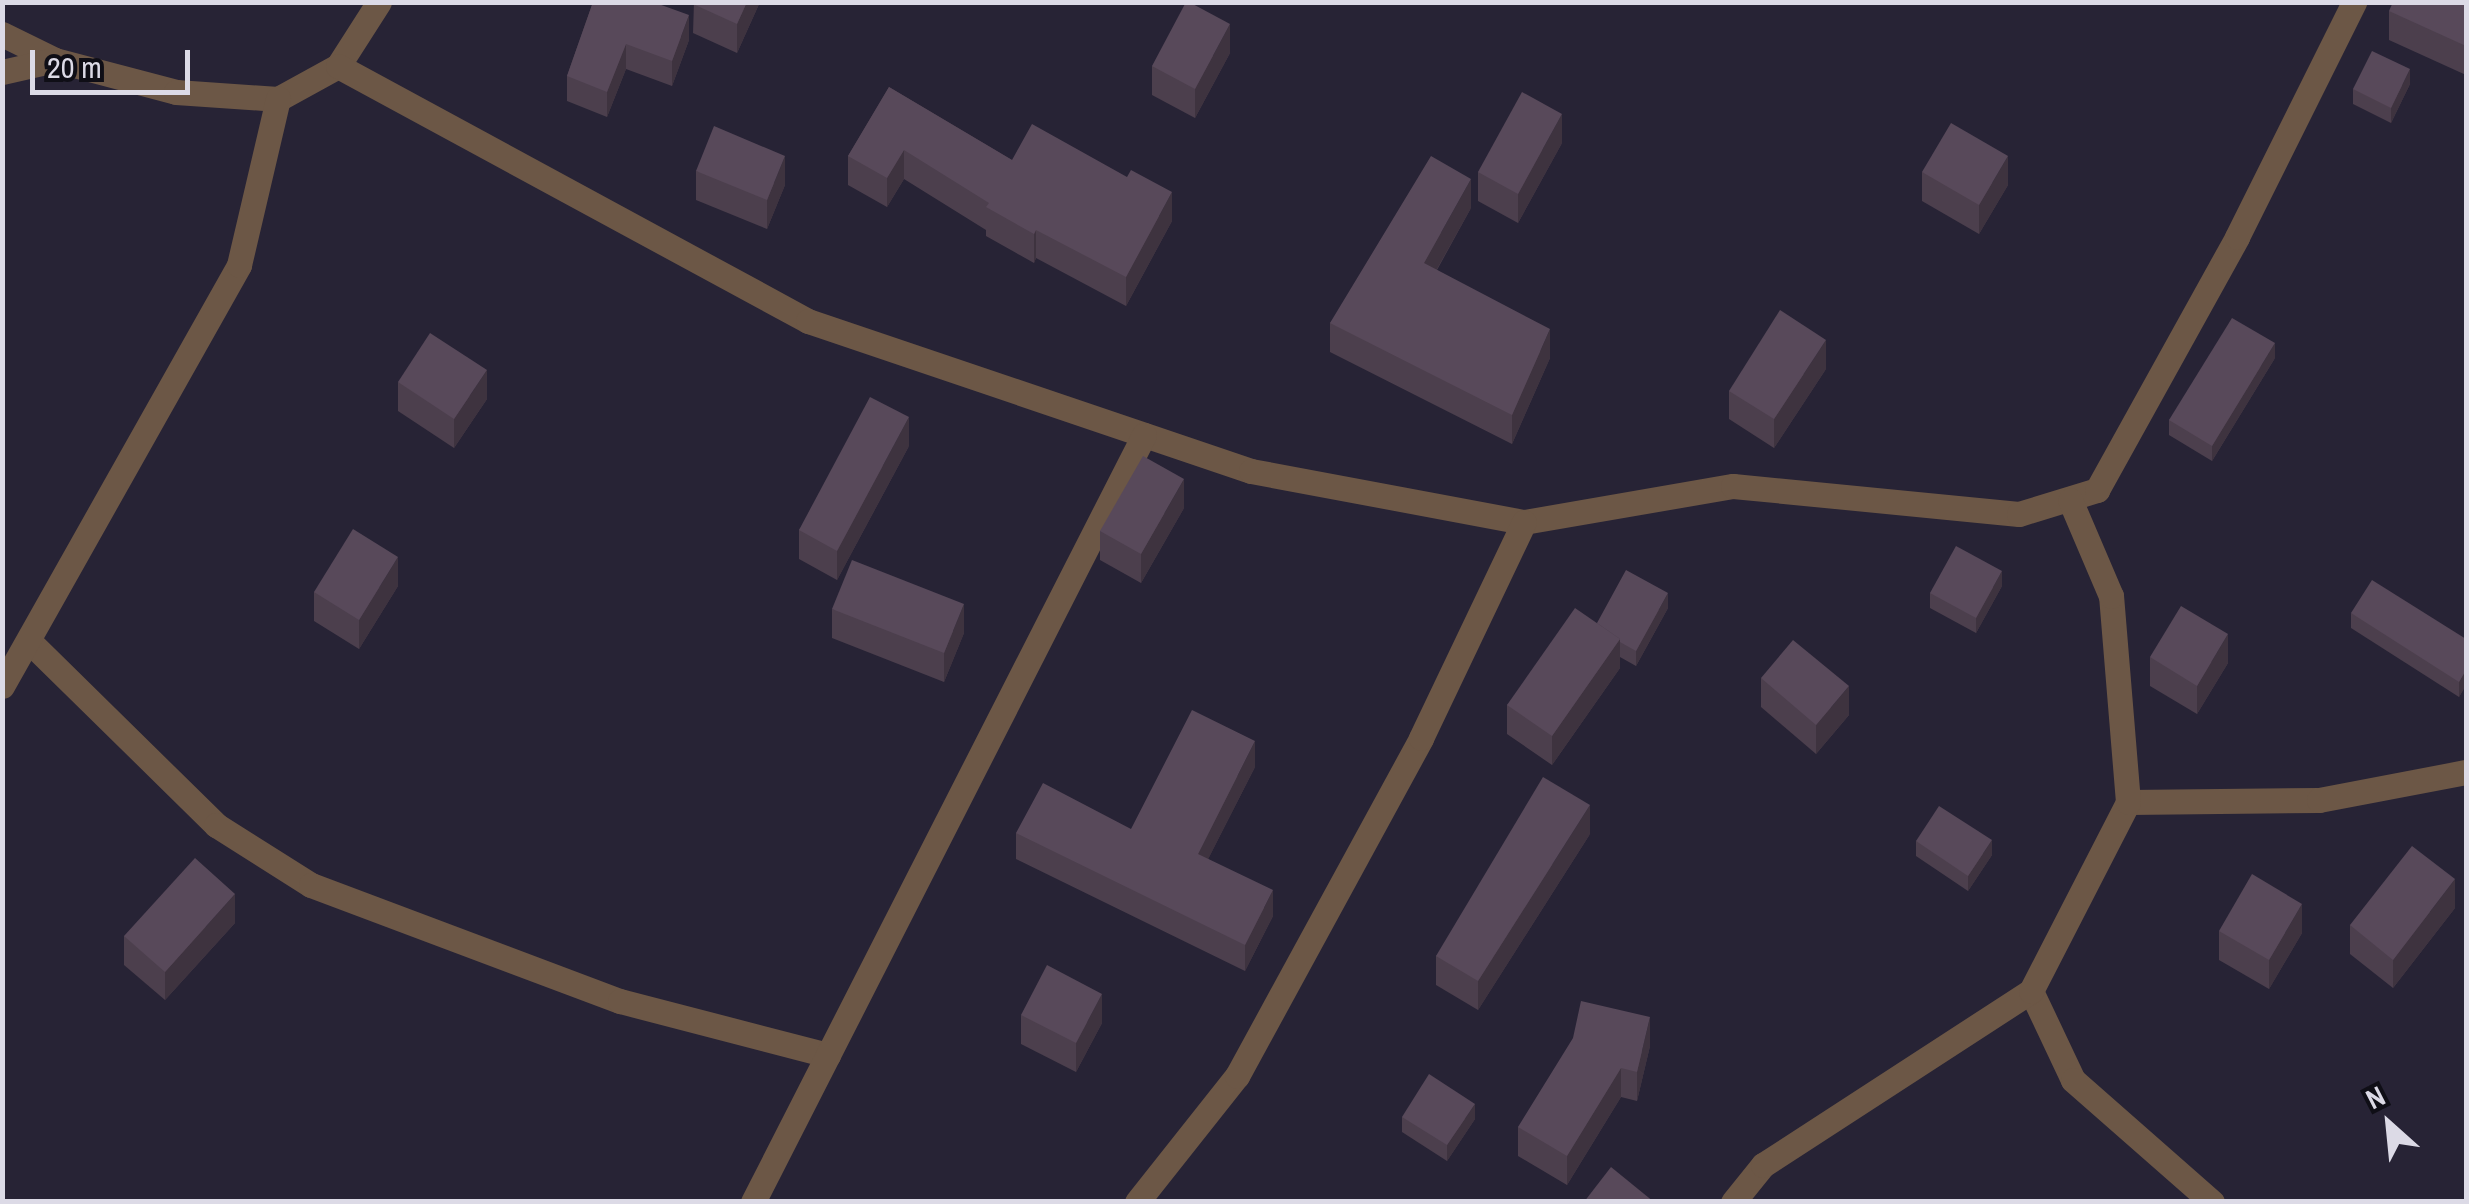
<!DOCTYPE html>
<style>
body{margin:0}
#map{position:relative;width:2469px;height:1204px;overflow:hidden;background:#272335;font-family:"Archivo Narrow",sans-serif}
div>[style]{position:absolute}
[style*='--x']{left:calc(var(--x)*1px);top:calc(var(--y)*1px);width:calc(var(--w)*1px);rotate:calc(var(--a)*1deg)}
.minor>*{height:25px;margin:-12.5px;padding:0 12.5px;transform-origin:12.5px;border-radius:12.5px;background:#6c5746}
.wall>*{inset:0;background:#4c3f4d}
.shaded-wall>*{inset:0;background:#3e333f}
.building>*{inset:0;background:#58495a}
span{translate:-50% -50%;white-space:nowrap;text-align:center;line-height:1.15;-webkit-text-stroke:8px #0f0e16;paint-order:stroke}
.frame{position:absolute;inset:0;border:5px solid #dcdae6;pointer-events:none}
.north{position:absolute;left:2339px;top:1074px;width:100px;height:100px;-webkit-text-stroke:8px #0f0e16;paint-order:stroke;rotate:333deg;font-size:28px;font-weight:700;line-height:40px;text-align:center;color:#dcdae6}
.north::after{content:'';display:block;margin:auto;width:35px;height:45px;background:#dcdae6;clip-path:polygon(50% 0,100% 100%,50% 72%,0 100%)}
.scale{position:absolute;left:30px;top:50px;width:160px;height:45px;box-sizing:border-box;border:5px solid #dcdae6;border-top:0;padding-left:12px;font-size:30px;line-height:35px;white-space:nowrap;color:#dcdae6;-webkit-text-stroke:8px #0f0e16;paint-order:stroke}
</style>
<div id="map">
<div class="minor">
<i style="--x:2;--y:34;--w:59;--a:26.1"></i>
<i style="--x:55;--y:60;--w:125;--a:14.8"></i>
<i style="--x:176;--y:92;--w:102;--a:3.9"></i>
<i style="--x:278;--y:99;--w:68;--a:-28.8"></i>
<i style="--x:338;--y:66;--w:76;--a:-57.4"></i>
<i style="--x:338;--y:66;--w:535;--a:28.48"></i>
<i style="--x:808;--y:321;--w:468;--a:18.7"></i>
<i style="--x:1251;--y:471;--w:278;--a:10.6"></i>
<i style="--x:1524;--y:522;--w:212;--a:-9.8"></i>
<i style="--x:1733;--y:486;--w:287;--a:5.6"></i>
<i style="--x:2019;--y:514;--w:82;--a:-17.1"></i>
<i style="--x:2097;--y:490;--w:289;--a:-61"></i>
<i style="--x:2237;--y:237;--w:263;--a:-63.5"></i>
<i style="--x:2;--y:72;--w:54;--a:-12.8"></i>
<i style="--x:31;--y:643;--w:260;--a:44.5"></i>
<i style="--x:216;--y:825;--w:112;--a:32.3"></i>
<i style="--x:311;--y:885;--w:330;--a:20.6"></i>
<i style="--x:620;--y:1001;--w:215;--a:14.6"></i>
<i style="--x:2;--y:686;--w:483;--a:-60.6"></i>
<i style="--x:239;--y:265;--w:171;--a:-76.8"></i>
<i style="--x:2128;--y:802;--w:191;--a:-0.6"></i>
<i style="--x:2319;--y:800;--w:150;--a:-10.8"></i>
<i style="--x:2031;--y:991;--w:98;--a:64.7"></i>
<i style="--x:2073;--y:1080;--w:185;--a:41.3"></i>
<i style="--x:753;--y:1202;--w:861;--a:-62.99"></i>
<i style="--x:1137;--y:1202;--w:161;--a:-51.6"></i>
<i style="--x:1237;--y:1076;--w:385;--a:-61.4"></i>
<i style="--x:1421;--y:738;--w:239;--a:-64.5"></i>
<i style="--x:1733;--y:1202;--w:48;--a:-51"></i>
<i style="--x:1763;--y:1165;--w:320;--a:-33"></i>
<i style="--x:2031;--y:991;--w:212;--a:-62.8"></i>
<i style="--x:2128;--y:802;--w:207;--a:-94.7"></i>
<i style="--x:2111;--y:596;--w:104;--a:-113.1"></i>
</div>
<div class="wall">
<i style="clip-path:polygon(593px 2px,689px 40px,672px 86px,626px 69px,607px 117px,567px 101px,567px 76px)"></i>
<i style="clip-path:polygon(694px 2px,760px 2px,737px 53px,693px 33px)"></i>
<i style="clip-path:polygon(2466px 2px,2466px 75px,2389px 40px,2389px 11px)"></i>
<i style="clip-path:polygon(1230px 53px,1195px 118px,1152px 95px,1152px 66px)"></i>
<i style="clip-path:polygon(2410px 84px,2391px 123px,2353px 104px,2353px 89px)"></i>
<i style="clip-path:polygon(889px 87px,1012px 160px,1172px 221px,1126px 306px,1036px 258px,1034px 263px,986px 236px,986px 230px,904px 179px,887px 207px,848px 185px,848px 156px)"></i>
<i style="clip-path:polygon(1562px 143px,1518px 223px,1478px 201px,1478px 172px)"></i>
<i style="clip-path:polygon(696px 171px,785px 185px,767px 229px,696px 200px)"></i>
<i style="clip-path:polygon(1922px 172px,2008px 185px,1979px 234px,1922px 201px)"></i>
<i style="clip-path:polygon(1471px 208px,1437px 270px,1550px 358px,1512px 444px,1330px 352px,1330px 323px)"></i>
<i style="clip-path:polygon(2275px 358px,2212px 461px,2169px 435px,2169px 420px)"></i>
<i style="clip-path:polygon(1826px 369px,1774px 448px,1729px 419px,1729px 391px)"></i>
<i style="clip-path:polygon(398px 382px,487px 399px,454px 448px,398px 411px)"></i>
<i style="clip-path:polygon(909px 446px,837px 580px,799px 559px,799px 530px)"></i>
<i style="clip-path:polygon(1184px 508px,1141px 583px,1100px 560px,1100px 531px)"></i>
<i style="clip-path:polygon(398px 586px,359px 649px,314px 621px,314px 592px)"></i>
<i style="clip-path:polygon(2002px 586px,1976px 633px,1930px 608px,1930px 593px)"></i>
<i style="clip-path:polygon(1668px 608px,1636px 666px,1620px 657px,1620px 668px,1552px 765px,1507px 734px,1507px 705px,1597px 623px)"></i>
<i style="clip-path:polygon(832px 609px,964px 633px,944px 682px,832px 638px)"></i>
<i style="clip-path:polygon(2351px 613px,2466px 639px,2466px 685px,2459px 697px,2351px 628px)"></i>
<i style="clip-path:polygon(2150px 657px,2228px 663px,2197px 714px,2150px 686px)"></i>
<i style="clip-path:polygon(1761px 678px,1849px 715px,1816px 754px,1761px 707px)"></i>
<i style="clip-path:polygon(1255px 767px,1208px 859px,1273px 916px,1245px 971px,1016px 859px,1016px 833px,1131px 829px)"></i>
<i style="clip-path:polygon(1590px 834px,1478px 1010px,1436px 985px,1436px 956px)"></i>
<i style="clip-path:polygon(1916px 841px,1992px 855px,1968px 891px,1916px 856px)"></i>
<i style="clip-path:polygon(2455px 908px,2393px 988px,2350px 954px,2350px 925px)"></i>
<i style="clip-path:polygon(235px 923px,165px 1000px,124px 965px,124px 936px)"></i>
<i style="clip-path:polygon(2219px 931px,2302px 933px,2269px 989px,2219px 960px)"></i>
<i style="clip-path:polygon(1021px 1015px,1102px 1023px,1076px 1072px,1021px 1044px)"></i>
<i style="clip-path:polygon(1650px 1046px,1637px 1101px,1621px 1097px,1567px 1185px,1518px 1156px,1518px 1127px)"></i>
<i style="clip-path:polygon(1402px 1117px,1475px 1119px,1447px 1161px,1402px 1132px)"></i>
</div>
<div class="shaded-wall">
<i style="clip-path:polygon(747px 2px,760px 2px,737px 53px,737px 24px)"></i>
<i style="clip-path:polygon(689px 15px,689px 40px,672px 86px,672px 61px)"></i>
<i style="clip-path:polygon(1230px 24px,1230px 53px,1195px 118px,1195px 89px)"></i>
<i style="clip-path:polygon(626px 44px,626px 69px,607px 117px,607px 92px)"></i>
<i style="clip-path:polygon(2410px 69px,2410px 84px,2391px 123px,2391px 108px)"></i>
<i style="clip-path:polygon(1562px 114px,1562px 143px,1518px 223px,1518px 194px)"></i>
<i style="clip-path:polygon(904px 150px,904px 179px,887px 207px,887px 178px)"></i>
<i style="clip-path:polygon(785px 156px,785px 185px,767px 229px,767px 200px)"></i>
<i style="clip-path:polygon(2008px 156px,2008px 185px,1979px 234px,1979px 205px)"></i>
<i style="clip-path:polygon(1471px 179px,1471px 208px,1424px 292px,1424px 263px)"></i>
<i style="clip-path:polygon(1172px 192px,1172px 221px,1126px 306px,1126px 277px)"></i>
<i style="clip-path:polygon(1036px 230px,1036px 258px,1034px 263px,1034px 234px)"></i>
<i style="clip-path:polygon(1550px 329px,1550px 358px,1512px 444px,1512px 415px)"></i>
<i style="clip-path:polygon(1826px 340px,1826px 369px,1774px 448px,1774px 419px)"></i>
<i style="clip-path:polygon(2275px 343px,2275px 358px,2212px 461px,2212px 446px)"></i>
<i style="clip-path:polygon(487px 370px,487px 399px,454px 448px,454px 419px)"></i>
<i style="clip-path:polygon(909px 417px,909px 446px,837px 580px,837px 551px)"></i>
<i style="clip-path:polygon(1184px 479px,1184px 508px,1141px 583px,1141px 554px)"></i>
<i style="clip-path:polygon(398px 557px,398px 586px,359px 649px,359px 620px)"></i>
<i style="clip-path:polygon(2002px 571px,2002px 586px,1976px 633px,1976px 618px)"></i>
<i style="clip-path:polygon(1668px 593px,1668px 608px,1636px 666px,1636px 651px)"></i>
<i style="clip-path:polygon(964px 604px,964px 633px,944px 682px,944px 653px)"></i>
<i style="clip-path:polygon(2228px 634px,2228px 663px,2197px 714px,2197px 686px)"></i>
<i style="clip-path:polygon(1620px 639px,1620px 668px,1552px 765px,1552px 736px)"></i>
<i style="clip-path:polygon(2466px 670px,2466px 685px,2459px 697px,2459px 682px)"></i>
<i style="clip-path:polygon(1849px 686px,1849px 715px,1816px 754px,1816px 725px)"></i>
<i style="clip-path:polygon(1255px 741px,1255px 767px,1198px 879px,1198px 854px)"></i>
<i style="clip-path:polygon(1590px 805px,1590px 834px,1478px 1010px,1478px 981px)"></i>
<i style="clip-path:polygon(1992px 840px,1992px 855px,1968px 891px,1968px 876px)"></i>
<i style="clip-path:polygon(2455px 879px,2455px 908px,2393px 988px,2393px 960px)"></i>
<i style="clip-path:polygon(1273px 890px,1273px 916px,1245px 971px,1245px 945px)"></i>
<i style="clip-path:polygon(235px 894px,235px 923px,165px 1000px,165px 972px)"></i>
<i style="clip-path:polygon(2302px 904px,2302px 933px,2269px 989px,2269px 960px)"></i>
<i style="clip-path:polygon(1102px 994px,1102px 1023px,1076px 1072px,1076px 1043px)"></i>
<i style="clip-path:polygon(1650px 1017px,1650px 1046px,1637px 1101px,1637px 1072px)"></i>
<i style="clip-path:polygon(1621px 1068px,1621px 1097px,1567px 1185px,1567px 1156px)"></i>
<i style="clip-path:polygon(1475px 1104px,1475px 1119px,1447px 1161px,1447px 1145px)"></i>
</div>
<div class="building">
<i style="clip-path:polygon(593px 2px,653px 2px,689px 15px,672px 61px,626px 44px,607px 92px,567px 76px)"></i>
<i style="clip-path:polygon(694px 2px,747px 2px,737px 24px,693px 4px)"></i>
<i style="clip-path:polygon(1186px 2px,1189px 2px,1230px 24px,1195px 89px,1152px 66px)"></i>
<i style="clip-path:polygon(2393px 2px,2466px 2px,2466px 46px,2389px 11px)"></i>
<i style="clip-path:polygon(2372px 51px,2410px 69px,2391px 108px,2353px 89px)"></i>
<i style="clip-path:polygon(889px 87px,1012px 160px,1032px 124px,1127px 177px,1131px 170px,1172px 192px,1126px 277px,1036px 230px,1034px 234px,986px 207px,989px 203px,904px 150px,887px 178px,848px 156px)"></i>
<i style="clip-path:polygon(1522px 92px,1562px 114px,1518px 194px,1478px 172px)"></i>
<i style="clip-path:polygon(1951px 123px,2008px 156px,1979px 205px,1922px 172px)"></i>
<i style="clip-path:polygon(714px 126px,785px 156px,767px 200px,696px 171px)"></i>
<i style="clip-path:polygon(1431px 156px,1471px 179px,1424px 263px,1550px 329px,1512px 415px,1330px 323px)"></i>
<i style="clip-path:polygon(1780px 310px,1826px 340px,1774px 419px,1729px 391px)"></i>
<i style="clip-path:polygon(2232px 318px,2275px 343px,2212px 446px,2169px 420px)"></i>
<i style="clip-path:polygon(430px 333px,487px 370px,454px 419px,398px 382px)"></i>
<i style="clip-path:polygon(870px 397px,909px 417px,837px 551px,799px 530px)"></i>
<i style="clip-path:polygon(1143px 456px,1184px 479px,1141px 554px,1100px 531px)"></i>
<i style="clip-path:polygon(353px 529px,398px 557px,359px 620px,314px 592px)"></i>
<i style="clip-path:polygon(1956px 546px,2002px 571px,1976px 618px,1930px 593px)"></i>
<i style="clip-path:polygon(852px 560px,964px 604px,944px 653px,832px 609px)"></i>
<i style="clip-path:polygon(1626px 570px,1668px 593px,1636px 651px,1620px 642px,1620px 639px,1597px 623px)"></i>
<i style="clip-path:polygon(2372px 580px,2466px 639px,2466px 670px,2459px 682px,2351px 613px)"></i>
<i style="clip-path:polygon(2181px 606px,2228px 634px,2197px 686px,2150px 657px)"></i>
<i style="clip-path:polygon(1575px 608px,1620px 639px,1552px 736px,1507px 705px)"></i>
<i style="clip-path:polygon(1793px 640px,1849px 686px,1816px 725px,1761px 678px)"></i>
<i style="clip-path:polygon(1192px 710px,1255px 741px,1198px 854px,1273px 890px,1245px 945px,1016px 833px,1043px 783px,1131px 829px)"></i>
<i style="clip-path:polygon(1543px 777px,1590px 805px,1478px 981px,1436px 956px)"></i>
<i style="clip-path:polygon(1939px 806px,1992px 840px,1968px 876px,1916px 841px)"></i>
<i style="clip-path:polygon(2412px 846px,2455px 879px,2393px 960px,2350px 925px)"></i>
<i style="clip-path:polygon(195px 858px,235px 894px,165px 972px,124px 936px)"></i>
<i style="clip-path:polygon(2252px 874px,2302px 904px,2269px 960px,2219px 931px)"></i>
<i style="clip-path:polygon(1047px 965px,1102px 994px,1076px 1043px,1021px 1015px)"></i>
<i style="clip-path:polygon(1581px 1001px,1650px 1017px,1637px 1072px,1621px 1068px,1567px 1156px,1518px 1127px,1573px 1038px)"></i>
<i style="clip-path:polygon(1429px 1074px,1475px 1104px,1447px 1145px,1402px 1117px)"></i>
<i style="clip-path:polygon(1611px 1167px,1654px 1202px,1584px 1202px)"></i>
</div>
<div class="frame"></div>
<div class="north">N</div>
<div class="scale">20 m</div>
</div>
